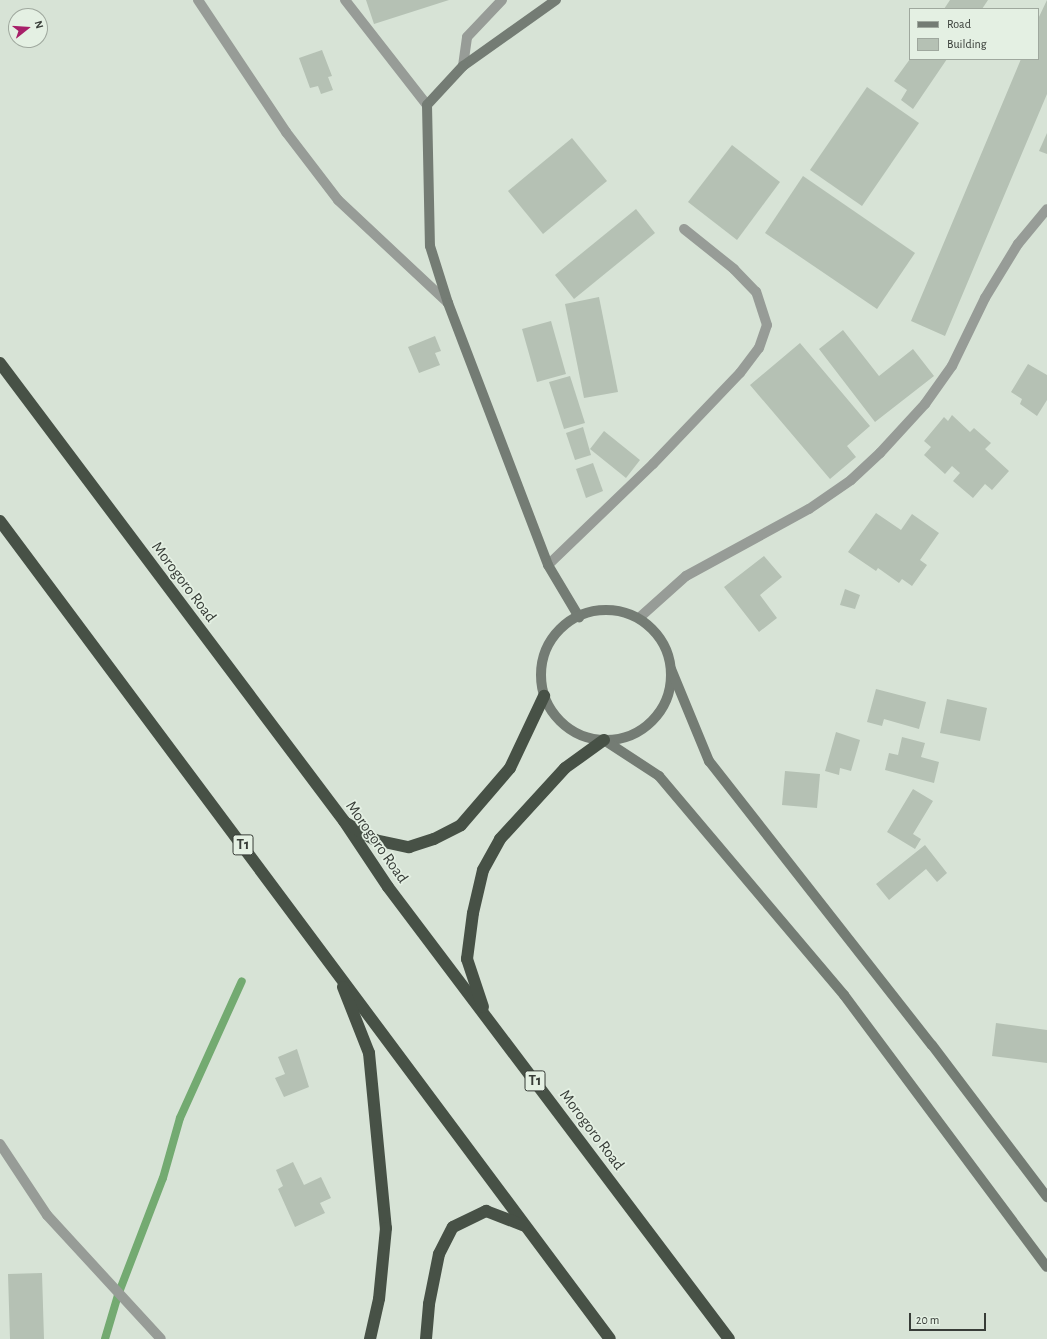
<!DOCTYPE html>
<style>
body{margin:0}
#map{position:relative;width:1047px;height:1339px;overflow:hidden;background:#d7e3d6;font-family:"Alegreya Sans",sans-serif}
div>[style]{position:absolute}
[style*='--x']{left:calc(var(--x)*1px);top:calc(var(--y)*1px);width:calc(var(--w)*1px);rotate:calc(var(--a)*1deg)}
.stream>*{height:8px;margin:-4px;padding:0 4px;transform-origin:4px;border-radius:4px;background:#73aa71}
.building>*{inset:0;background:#b5c1b4}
.lane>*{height:10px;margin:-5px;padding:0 5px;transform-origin:5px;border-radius:5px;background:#979c97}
.street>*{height:10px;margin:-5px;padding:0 5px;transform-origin:5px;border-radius:5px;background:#979c97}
.secondary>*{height:10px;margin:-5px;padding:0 5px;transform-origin:5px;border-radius:5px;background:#747c74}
.secondary>.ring{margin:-5px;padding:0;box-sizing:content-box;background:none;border:10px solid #747c74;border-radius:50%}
.highway>*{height:12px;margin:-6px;padding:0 6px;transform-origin:6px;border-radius:6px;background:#475146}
span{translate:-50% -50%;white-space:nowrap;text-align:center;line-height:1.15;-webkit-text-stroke:3.5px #e4f0e3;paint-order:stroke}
.shield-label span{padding:1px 3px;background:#e4f0e3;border:1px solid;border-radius:3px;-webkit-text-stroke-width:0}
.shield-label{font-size:15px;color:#373c37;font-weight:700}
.street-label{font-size:16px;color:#373c37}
.legend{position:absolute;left:909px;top:8px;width:130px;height:52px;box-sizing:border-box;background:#e4f0e3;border:1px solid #9fa89e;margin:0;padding:5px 7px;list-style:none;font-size:12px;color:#373c37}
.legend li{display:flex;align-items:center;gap:8px;height:20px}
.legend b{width:20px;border:1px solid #9fa89e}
.north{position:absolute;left:8px;top:8px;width:40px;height:40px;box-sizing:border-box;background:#e4f0e3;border:1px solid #9fa89e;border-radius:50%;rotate:73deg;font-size:11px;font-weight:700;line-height:16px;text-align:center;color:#373c37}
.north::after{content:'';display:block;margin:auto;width:14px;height:18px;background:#a72069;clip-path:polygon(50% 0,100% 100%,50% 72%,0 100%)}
.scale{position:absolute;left:909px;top:1313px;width:77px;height:18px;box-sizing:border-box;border:2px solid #373c37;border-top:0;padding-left:5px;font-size:12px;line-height:14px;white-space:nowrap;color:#373c37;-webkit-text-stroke:3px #e4f0e3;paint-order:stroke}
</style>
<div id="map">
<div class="stream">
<i style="--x:105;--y:1339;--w:46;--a:-73.5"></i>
<i style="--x:118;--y:1295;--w:125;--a:-69"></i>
<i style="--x:163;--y:1178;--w:62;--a:-74.2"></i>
<i style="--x:180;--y:1118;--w:150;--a:-65.7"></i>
</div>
<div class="building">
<i style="clip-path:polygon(366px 0,449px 0,374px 24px)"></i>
<i style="clip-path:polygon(950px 0,988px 0,982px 9px,944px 9px)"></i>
<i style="clip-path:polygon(1047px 0,1047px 94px,945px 336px,911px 321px,1021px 59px,1038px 59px,1038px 19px)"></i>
<i style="clip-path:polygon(322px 50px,332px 76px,328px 77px,333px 90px,321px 94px,318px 86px,310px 88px,299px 58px)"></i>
<i style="clip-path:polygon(910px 59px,947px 59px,913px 109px,901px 100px,907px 90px,894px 81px)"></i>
<i style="clip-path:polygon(867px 87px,919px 123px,862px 206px,810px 170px)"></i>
<i style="clip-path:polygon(1047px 133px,1047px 154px,1039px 151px)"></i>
<i style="clip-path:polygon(572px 138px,607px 181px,543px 234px,508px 191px)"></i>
<i style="clip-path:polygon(732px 145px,780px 182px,737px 240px,688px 202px)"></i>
<i style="clip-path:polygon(803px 176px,915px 253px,877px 309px,765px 233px)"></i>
<i style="clip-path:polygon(636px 209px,655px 233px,574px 299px,555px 275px)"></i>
<i style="clip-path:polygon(599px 297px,618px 392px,584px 398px,565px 304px)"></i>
<i style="clip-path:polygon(551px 321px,566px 374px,537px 382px,522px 329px)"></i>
<i style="clip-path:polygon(843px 330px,879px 376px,913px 349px,934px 376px,875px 422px,819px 349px)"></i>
<i style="clip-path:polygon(435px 336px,441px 351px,435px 353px,440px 365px,419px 373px,408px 347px)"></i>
<i style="clip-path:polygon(800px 343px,870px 426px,847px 446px,856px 457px,830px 479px,750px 385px)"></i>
<i style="clip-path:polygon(1028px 364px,1047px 375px,1047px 400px,1037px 416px,1020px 404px,1022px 399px,1011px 392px)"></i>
<i style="clip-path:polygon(570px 376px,585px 423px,564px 429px,549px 382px)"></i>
<i style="clip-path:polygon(952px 415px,970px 432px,974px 428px,991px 443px,985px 449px,1009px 471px,992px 490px,985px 484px,973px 498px,953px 481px,960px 473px,952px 466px,945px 474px,924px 455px,931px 447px,924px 441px,944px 417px,948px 421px)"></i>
<i style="clip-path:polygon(583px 427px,591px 455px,575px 460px,566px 433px)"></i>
<i style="clip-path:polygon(604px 431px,640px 460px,626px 478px,590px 449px)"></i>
<i style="clip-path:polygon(593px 463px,603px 491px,586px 498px,576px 469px)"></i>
<i style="clip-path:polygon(876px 513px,901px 530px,912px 514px,939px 533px,920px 560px,927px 565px,912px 586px,902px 579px,899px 583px,878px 568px,876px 571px,848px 552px)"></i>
<i style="clip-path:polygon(764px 556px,782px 577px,760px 595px,777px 618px,759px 632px,724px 587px)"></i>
<i style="clip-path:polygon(845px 589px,860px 595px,855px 609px,840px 605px)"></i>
<i style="clip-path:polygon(876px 689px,926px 702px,919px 729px,884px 719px,882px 726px,867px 722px)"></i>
<i style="clip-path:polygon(947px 699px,987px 708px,980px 741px,940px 733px)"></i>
<i style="clip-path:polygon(836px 732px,860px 740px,851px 771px,840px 768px,839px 775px,825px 771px)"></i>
<i style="clip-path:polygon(902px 737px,925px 743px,921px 757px,939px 762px,934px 783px,885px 770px,889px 753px,898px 755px)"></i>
<i style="clip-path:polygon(785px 771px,820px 774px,817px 808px,782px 805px)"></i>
<i style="clip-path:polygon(913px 789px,933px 801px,913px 834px,921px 839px,915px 849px,887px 832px)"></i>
<i style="clip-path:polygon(925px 845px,947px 873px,937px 882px,926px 869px,889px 900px,876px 884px)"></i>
<i style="clip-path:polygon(996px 1023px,1047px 1030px,1047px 1063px,992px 1056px)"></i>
<i style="clip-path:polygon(297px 1049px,309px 1087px,284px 1097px,275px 1078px,285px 1074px,278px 1057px)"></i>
<i style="clip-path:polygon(293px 1162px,304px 1185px,321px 1177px,331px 1198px,320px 1203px,325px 1213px,295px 1227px,278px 1189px,283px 1186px,276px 1170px)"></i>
<i style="clip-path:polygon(42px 1273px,44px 1339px,10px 1339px,8px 1274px)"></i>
</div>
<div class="lane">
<i style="--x:548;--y:565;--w:146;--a:-43.9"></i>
<i style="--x:653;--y:464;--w:126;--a:-46.3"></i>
<i style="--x:740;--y:373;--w:31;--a:-53"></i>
<i style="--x:759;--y:348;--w:24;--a:-71"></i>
<i style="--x:767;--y:325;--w:35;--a:-108"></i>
<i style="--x:756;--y:292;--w:32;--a:-134"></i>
<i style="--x:734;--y:269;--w:64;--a:-141.3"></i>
<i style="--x:639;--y:618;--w:63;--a:-41.8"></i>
<i style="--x:686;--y:576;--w:140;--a:-28.6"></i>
<i style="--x:809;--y:509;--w:51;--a:-34.6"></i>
<i style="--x:851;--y:480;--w:40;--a:-43"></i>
<i style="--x:880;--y:453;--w:67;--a:-47.4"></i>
<i style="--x:925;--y:404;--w:47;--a:-54.6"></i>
<i style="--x:952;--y:366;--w:76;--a:-64.1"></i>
<i style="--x:985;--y:298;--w:63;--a:-58.6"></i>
<i style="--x:1018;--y:244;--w:45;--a:-50.4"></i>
</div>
<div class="street">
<i style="--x:198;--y:0;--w:159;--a:56.3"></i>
<i style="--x:286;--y:132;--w:86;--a:52.6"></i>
<i style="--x:338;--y:200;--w:151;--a:43.1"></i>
<i style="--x:345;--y:0;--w:133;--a:52"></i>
<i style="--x:463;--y:66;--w:29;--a:-82"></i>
<i style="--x:467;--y:37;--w:51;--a:-46.6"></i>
<i style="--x:0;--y:1144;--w:85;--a:56.5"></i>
<i style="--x:47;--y:1215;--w:168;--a:47.4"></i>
</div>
<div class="secondary">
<i style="--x:556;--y:0;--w:114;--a:144.6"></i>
<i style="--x:463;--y:66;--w:53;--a:132.7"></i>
<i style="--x:427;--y:105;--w:141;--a:88.8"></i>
<i style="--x:430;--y:246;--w:60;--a:72.5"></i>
<i style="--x:448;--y:303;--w:280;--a:69.1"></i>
<i style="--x:548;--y:565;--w:61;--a:59.2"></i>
<i class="ring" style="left:541px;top:610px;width:120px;height:120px"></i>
<i style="--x:671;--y:669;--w:100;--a:67.6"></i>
<i style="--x:709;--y:761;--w:361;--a:51.9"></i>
<i style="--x:932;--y:1045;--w:191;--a:52.9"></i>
<i style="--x:604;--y:740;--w:66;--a:33.2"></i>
<i style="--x:659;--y:776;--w:287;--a:49.8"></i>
<i style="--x:844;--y:995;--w:339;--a:53.3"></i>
</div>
<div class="highway">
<i style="--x:0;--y:363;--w:573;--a:53.09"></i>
<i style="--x:344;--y:821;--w:79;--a:56.3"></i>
<i style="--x:388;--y:887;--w:566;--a:52.97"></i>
<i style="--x:0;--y:521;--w:1020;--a:53.29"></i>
<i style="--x:346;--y:823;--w:34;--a:30"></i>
<i style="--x:375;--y:840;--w:35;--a:12"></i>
<i style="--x:409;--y:847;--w:26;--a:-18"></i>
<i style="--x:434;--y:839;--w:30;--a:-27"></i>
<i style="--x:461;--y:825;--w:75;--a:-49.3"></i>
<i style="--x:510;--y:768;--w:80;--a:-64.7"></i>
<i style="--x:343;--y:987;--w:71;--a:68.5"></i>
<i style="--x:369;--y:1053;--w:176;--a:84.5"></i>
<i style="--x:386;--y:1228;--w:71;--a:95.6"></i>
<i style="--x:379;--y:1299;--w:41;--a:102.7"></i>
<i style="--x:483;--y:1007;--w:51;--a:-108.4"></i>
<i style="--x:467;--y:959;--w:46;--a:-82.6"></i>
<i style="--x:473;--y:913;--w:44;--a:-76.9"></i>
<i style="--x:483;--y:870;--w:35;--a:-61"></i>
<i style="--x:500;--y:839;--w:96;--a:-47.5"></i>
<i style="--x:565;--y:768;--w:48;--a:-35.7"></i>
<i style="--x:426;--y:1339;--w:35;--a:-85"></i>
<i style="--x:429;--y:1304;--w:51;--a:-78.7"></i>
<i style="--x:439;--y:1254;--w:30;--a:-63"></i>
<i style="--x:453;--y:1227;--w:37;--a:-26"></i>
<i style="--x:486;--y:1211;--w:40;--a:21"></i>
</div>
<div class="shield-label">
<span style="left:243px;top:845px">T1</span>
<span style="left:535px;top:1081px">T1</span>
</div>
<div class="street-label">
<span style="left:184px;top:582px;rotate:53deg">Morogoro Road</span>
<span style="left:377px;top:842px;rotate:55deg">Morogoro Road</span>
<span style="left:592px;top:1130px;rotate:53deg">Morogoro Road</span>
</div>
<ul class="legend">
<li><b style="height:5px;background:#747c74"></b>Road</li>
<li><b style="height:11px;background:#b5c1b4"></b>Building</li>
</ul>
<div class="north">N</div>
<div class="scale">20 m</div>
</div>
